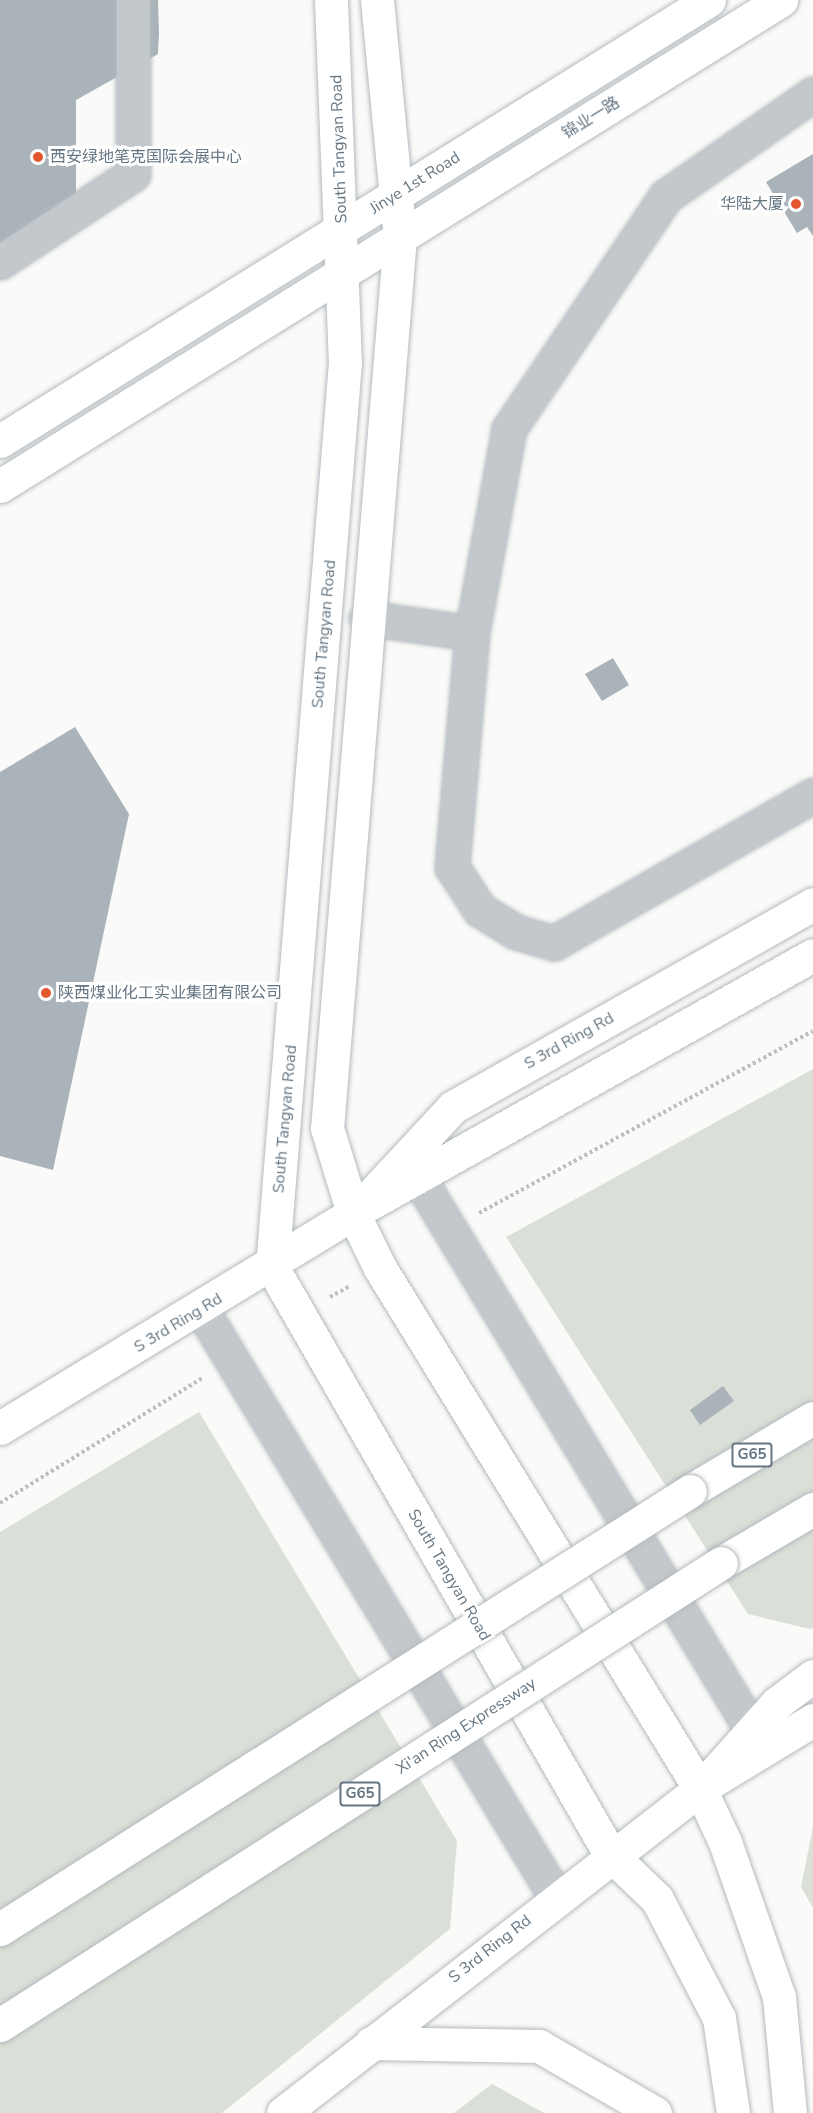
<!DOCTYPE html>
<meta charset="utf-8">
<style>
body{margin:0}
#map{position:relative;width:813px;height:2113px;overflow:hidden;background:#fafaf8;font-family:"Nunito Sans","Noto Sans SC",sans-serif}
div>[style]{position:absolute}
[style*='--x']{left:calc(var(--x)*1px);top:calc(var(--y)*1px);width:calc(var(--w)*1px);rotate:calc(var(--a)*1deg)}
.green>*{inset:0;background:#dadfd7}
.building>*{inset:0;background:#aab3b9}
.path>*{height:4px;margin-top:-2px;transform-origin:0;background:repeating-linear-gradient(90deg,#bbbfc2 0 3px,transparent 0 6px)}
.roads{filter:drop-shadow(0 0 2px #b3babf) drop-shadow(0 0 2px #b3babf)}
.street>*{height:33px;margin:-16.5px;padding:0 16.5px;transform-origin:16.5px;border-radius:16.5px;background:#c3c8cc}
.secondary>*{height:33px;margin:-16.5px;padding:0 16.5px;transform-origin:16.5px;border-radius:16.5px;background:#fff}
.primary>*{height:33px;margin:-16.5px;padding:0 16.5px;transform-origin:16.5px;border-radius:16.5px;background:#fff}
.highway>*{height:33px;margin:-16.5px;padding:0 16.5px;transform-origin:16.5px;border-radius:16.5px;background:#fff}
.bridges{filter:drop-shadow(0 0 2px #b4b9bd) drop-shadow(0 0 2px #b4b9bd)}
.highway-bridge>*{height:33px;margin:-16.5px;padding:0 16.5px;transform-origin:16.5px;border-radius:16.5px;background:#fff}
.dots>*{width:16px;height:16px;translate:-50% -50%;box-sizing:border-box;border:3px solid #fff;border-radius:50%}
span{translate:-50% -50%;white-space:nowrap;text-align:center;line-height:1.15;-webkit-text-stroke:6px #fff;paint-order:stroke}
.shield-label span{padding:2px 4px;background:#fff;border:2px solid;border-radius:4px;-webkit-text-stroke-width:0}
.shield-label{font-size:15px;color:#657683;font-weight:700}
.street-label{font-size:16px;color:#657683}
.poi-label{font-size:16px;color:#657683}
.left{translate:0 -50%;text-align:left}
.right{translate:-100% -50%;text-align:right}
</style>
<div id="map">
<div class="green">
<i style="clip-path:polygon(813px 1069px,813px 1627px,810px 1629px,748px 1614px,506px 1237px)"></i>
<i style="clip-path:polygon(199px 1412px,457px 1841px,450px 1929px,222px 2113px,0 2113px,0 1532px)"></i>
<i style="clip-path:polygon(813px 1827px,813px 1908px,801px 1887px)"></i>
<i style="clip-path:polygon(492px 2084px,544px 2113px,454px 2113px)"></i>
</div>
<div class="building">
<i style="clip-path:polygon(0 0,158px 0,159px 33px,158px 54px,76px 100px,76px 221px,0 267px)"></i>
<i style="clip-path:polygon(813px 154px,813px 236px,807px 227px,797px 233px,766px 182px)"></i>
<i style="clip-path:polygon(613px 658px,629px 685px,602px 701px,585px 674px)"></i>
<i style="clip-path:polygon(75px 727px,129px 814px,53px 1170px,0 1156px,0 772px)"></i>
<i style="clip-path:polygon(723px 1386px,734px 1401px,700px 1425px,690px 1410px)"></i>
</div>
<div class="path">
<i style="--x:479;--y:1213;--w:380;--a:-28.6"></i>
<i style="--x:330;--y:1297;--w:23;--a:-29"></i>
<i style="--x:0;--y:1503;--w:238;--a:-31.7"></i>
</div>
<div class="roads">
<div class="street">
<i style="--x:813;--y:94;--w:179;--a:145.2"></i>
<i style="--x:666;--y:196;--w:281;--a:124"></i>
<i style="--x:509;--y:429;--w:207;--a:100.3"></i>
<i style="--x:472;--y:633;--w:235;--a:94.9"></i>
<i style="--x:452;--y:867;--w:51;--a:56.9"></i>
<i style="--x:480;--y:910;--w:42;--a:31.4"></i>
<i style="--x:516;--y:932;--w:40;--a:16"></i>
<i style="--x:554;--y:943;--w:298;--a:-29.7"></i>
<i style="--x:0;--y:262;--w:159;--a:-33.5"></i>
<i style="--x:133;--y:174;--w:174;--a:-90"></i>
<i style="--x:366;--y:618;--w:107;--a:8.1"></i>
<i style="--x:418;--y:1177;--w:646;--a:58.87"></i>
<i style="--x:201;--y:1309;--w:687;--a:58.88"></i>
</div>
<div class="secondary">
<i style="--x:331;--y:0;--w:362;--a:87.8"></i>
<i style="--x:345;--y:362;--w:908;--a:94.61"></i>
<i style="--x:272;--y:1267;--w:677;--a:60.07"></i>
<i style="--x:610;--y:1854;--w:65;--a:43.8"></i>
<i style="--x:657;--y:1899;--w:134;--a:62.5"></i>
<i style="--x:719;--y:2018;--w:96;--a:81.6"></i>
<i style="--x:377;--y:0;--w:238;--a:84.5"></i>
<i style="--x:400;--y:237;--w:894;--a:94.68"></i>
<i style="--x:327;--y:1128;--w:89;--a:73"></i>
<i style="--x:353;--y:1213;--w:61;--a:63.9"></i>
<i style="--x:380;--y:1268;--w:611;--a:58.44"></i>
<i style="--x:700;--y:1789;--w:59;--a:64.7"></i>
<i style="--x:725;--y:1842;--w:164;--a:70.8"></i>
<i style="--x:779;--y:1997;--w:117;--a:84.6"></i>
<i style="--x:0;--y:441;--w:835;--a:-31.88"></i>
<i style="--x:0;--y:486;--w:920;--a:-31.89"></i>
</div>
<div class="primary">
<i style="--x:362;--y:1205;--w:134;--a:-47.1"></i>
<i style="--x:453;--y:1107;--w:413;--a:-29.4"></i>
<i style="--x:711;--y:1782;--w:119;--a:-31.3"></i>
<i style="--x:371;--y:2043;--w:168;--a:1"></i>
<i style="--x:539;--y:2046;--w:134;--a:30"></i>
</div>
<div class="highway">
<i style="--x:0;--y:1428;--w:413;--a:-31.3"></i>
<i style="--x:353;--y:1213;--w:527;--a:-29.29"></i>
<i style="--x:690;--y:1491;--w:143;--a:-30.7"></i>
<i style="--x:721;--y:1563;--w:107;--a:-30.4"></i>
<i style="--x:283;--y:2113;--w:528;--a:-37.85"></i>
<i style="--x:700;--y:1789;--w:115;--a:-48.2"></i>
<i style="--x:777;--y:1703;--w:45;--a:-36.9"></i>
</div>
</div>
<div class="bridges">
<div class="highway-bridge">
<i style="--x:0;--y:1929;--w:817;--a:-32.41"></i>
<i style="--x:0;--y:2025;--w:856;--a:-32.65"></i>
</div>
</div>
<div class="dots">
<i style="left:38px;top:157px;background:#e4572e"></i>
<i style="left:796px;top:204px;background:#e4572e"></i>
<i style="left:46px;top:993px;background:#e4572e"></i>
</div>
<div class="shield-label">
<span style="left:752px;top:1455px">G65</span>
<span style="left:360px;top:1794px">G65</span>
</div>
<div class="street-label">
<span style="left:591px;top:118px;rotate:-32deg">锦业一路</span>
<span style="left:339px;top:149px;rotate:-92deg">South Tangyan Road</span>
<span style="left:415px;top:183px;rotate:-32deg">Jinye 1st Road</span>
<span style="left:324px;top:634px;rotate:-85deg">South Tangyan Road</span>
<span style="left:569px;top:1041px;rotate:-29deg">S 3rd Ring Rd</span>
<span style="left:285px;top:1119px;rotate:-85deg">South Tangyan Road</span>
<span style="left:178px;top:1323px;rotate:-31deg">S 3rd Ring Rd</span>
<span style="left:449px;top:1575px;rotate:60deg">South Tangyan Road</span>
<span style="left:466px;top:1726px;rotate:-33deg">Xi'an Ring Expressway</span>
<span style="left:490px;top:1949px;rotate:-38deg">S 3rd Ring Rd</span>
</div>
<div class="poi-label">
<span class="left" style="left:50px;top:157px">西安绿地笔克国际会展中心</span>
<span class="right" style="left:784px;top:204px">华陆大厦</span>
<span class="left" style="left:58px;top:993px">陕西煤业化工实业集团有限公司</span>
</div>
</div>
